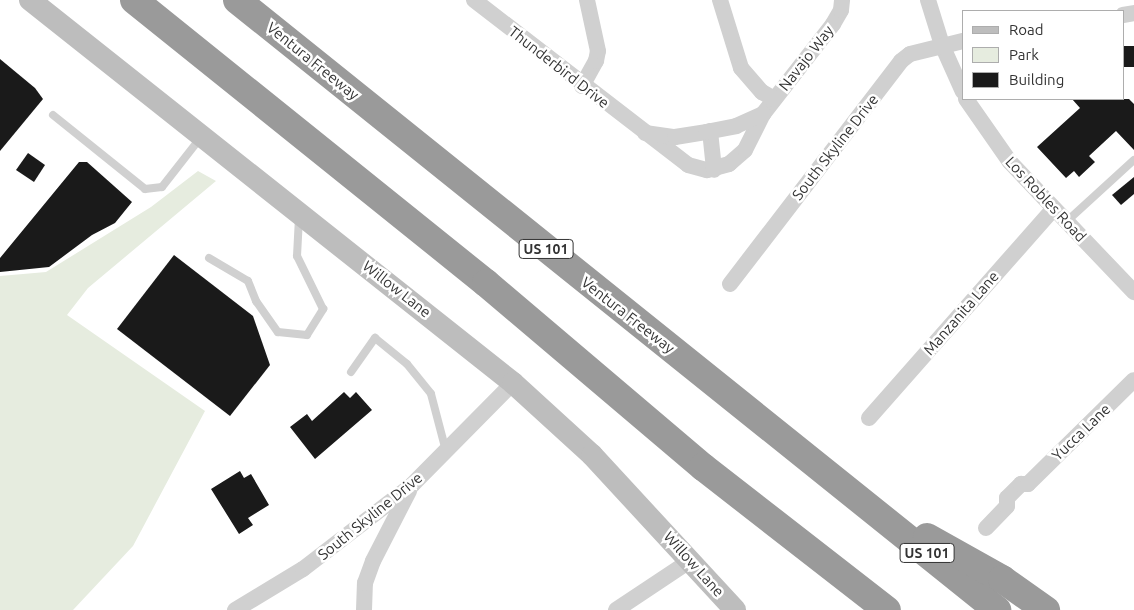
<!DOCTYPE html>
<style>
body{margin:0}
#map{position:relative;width:1134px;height:610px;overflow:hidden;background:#fff;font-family:Ubuntu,sans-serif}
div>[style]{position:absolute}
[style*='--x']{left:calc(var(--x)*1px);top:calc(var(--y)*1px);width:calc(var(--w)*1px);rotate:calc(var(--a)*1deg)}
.green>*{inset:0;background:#e6ecdf}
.building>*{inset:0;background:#1a1a1a}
.lane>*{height:8px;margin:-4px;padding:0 4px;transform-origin:4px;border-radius:4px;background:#d0d0d0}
.street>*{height:16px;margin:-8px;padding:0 8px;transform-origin:8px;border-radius:8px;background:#d0d0d0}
.secondary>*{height:22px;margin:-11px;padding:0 11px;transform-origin:11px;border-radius:11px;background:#bdbdbd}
.highway>*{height:28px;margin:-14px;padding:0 14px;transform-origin:14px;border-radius:14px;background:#9a9a9a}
span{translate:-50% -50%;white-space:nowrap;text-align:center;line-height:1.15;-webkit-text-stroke:5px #fff;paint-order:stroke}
.shield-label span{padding:1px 4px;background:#fff;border:1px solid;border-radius:4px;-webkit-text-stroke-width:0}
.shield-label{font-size:14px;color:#333;font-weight:700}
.street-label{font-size:15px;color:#333}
.legend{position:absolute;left:962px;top:10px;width:162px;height:90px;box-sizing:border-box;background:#fff;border:1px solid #adadad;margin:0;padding:6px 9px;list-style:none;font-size:15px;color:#333}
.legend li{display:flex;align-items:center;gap:10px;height:25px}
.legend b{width:25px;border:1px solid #adadad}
</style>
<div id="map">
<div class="green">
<i style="clip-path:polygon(198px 171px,216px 181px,88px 288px,67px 315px,205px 411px,133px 546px,73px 610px,0 610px,0 276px,46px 272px,151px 207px)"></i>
</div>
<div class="building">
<i style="clip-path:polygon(1123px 46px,1134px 46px,1134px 67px,1123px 67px)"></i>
<i style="clip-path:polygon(0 59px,35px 88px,43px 99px,0 151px)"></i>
<i style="clip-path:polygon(1072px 99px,1129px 99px,1134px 104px,1134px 150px,1116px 131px,1089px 156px,1095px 162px,1079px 177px,1074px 171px,1066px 178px,1037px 147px,1080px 108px)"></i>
<i style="clip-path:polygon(28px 153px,45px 165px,34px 182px,16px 170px)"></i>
<i style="clip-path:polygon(79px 162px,87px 162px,132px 202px,115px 223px,92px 235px,49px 267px,0 272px,0 258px)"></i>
<i style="clip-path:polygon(1134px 177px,1134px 194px,1121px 205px,1112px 195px)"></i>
<i style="clip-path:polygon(174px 255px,253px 316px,270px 365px,230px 416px,117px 329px)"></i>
<i style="clip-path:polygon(344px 392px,350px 398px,356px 392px,372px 410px,315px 459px,290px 427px,307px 414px,312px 421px)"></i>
<i style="clip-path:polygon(240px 471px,244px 478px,251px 474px,269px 505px,248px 518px,253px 525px,239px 534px,211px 489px)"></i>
</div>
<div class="lane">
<i style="--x:53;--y:115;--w:118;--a:38.8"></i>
<i style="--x:145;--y:189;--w:17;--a:-7"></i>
<i style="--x:162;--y:187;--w:63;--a:-52"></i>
<i style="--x:1066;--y:222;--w:92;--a:-42.4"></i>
<i style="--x:209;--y:258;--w:45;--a:30.5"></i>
<i style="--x:248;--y:281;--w:22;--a:68"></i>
<i style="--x:256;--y:301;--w:38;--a:55"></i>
<i style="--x:278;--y:332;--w:29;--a:6"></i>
<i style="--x:307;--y:335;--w:31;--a:-58"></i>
<i style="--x:323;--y:309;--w:59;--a:-116.1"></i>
<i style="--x:297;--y:256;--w:39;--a:-87"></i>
<i style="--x:351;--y:372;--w:42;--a:-54.8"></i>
<i style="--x:375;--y:338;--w:41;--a:39.1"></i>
<i style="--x:407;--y:364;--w:38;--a:51"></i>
<i style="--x:431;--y:394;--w:59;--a:75.3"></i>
</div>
<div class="street">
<i style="--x:474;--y:0;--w:270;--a:37.6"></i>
<i style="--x:688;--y:165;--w:20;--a:15"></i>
<i style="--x:707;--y:170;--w:23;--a:-15"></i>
<i style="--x:729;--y:164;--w:21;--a:-41"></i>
<i style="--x:745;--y:150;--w:40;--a:-63.4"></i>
<i style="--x:763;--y:114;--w:114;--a:-52.1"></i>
<i style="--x:833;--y:24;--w:16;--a:-60"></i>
<i style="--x:841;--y:10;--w:10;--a:-84"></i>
<i style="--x:720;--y:0;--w:71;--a:72.8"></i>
<i style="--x:741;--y:68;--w:32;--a:49"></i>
<i style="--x:762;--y:92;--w:14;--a:30"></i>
<i style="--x:928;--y:0;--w:47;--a:72.7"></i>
<i style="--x:942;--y:45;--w:51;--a:65.9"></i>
<i style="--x:1123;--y:15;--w:11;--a:-10"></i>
<i style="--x:582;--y:86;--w:29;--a:-61"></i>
<i style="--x:596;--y:61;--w:10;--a:-79"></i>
<i style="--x:598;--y:51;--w:52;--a:-102.2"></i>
<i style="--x:966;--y:99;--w:77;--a:55.1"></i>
<i style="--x:1010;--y:162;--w:180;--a:46.4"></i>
<i style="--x:710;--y:131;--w:39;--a:84"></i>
<i style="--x:645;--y:133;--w:30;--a:8"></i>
<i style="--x:675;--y:137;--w:31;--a:-9"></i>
<i style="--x:706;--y:132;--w:31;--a:-11"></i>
<i style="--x:736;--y:126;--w:30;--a:-24"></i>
<i style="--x:730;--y:284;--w:281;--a:-52.5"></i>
<i style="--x:901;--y:61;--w:11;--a:-38"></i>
<i style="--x:910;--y:54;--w:55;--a:-13.8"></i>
<i style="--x:869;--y:418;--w:278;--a:-48.6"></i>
<i style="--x:986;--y:528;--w:30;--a:-46"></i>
<i style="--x:1007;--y:506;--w:8;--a:-90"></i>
<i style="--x:1007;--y:498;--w:20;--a:-45"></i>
<i style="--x:1021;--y:484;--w:7;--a:0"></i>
<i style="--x:1028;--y:484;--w:148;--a:-44.5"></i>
<i style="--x:235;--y:610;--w:79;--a:-31.1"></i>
<i style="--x:303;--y:569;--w:138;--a:-37.6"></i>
<i style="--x:412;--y:485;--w:144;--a:-45.3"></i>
<i style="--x:364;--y:610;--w:27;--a:-88"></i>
<i style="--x:365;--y:583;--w:23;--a:-70"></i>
<i style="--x:373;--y:561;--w:79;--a:-62.8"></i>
<i style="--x:616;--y:610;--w:90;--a:-33.7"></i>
</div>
<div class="secondary">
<i style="--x:30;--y:0;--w:616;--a:38.41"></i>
<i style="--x:513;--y:383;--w:107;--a:42.3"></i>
<i style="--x:592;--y:455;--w:211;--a:47.3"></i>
</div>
<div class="highway">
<i style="--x:134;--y:0;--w:452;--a:38.8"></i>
<i style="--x:486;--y:283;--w:285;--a:40.3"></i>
<i style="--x:703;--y:467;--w:233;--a:37.9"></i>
<i style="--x:237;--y:0;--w:975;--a:38.75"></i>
<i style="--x:927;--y:537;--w:86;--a:29.2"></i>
<i style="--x:1002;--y:579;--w:54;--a:35.2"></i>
</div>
<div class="shield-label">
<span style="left:546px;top:249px">US 101</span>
<span style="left:927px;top:553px">US 101</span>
</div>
<div class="street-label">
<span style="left:806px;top:58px;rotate:-52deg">Navajo Way</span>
<span style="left:313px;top:61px;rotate:39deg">Ventura Freeway</span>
<span style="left:559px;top:67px;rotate:38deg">Thunderbird Drive</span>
<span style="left:835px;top:147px;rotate:-52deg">South Skyline Drive</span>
<span style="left:1046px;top:199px;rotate:47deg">Los Robles Road</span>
<span style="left:397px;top:289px;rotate:38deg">Willow Lane</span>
<span style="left:961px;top:313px;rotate:-49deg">Manzanita Lane</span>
<span style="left:628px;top:315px;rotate:38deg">Ventura Freeway</span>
<span style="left:1081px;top:432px;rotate:-44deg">Yucca Lane</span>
<span style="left:370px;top:516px;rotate:-39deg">South Skyline Drive</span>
<span style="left:694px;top:564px;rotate:48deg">Willow Lane</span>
</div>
<ul class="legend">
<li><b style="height:6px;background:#bdbdbd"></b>Road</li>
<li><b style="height:14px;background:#e6ecdf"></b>Park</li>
<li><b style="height:14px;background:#1a1a1a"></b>Building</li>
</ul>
</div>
